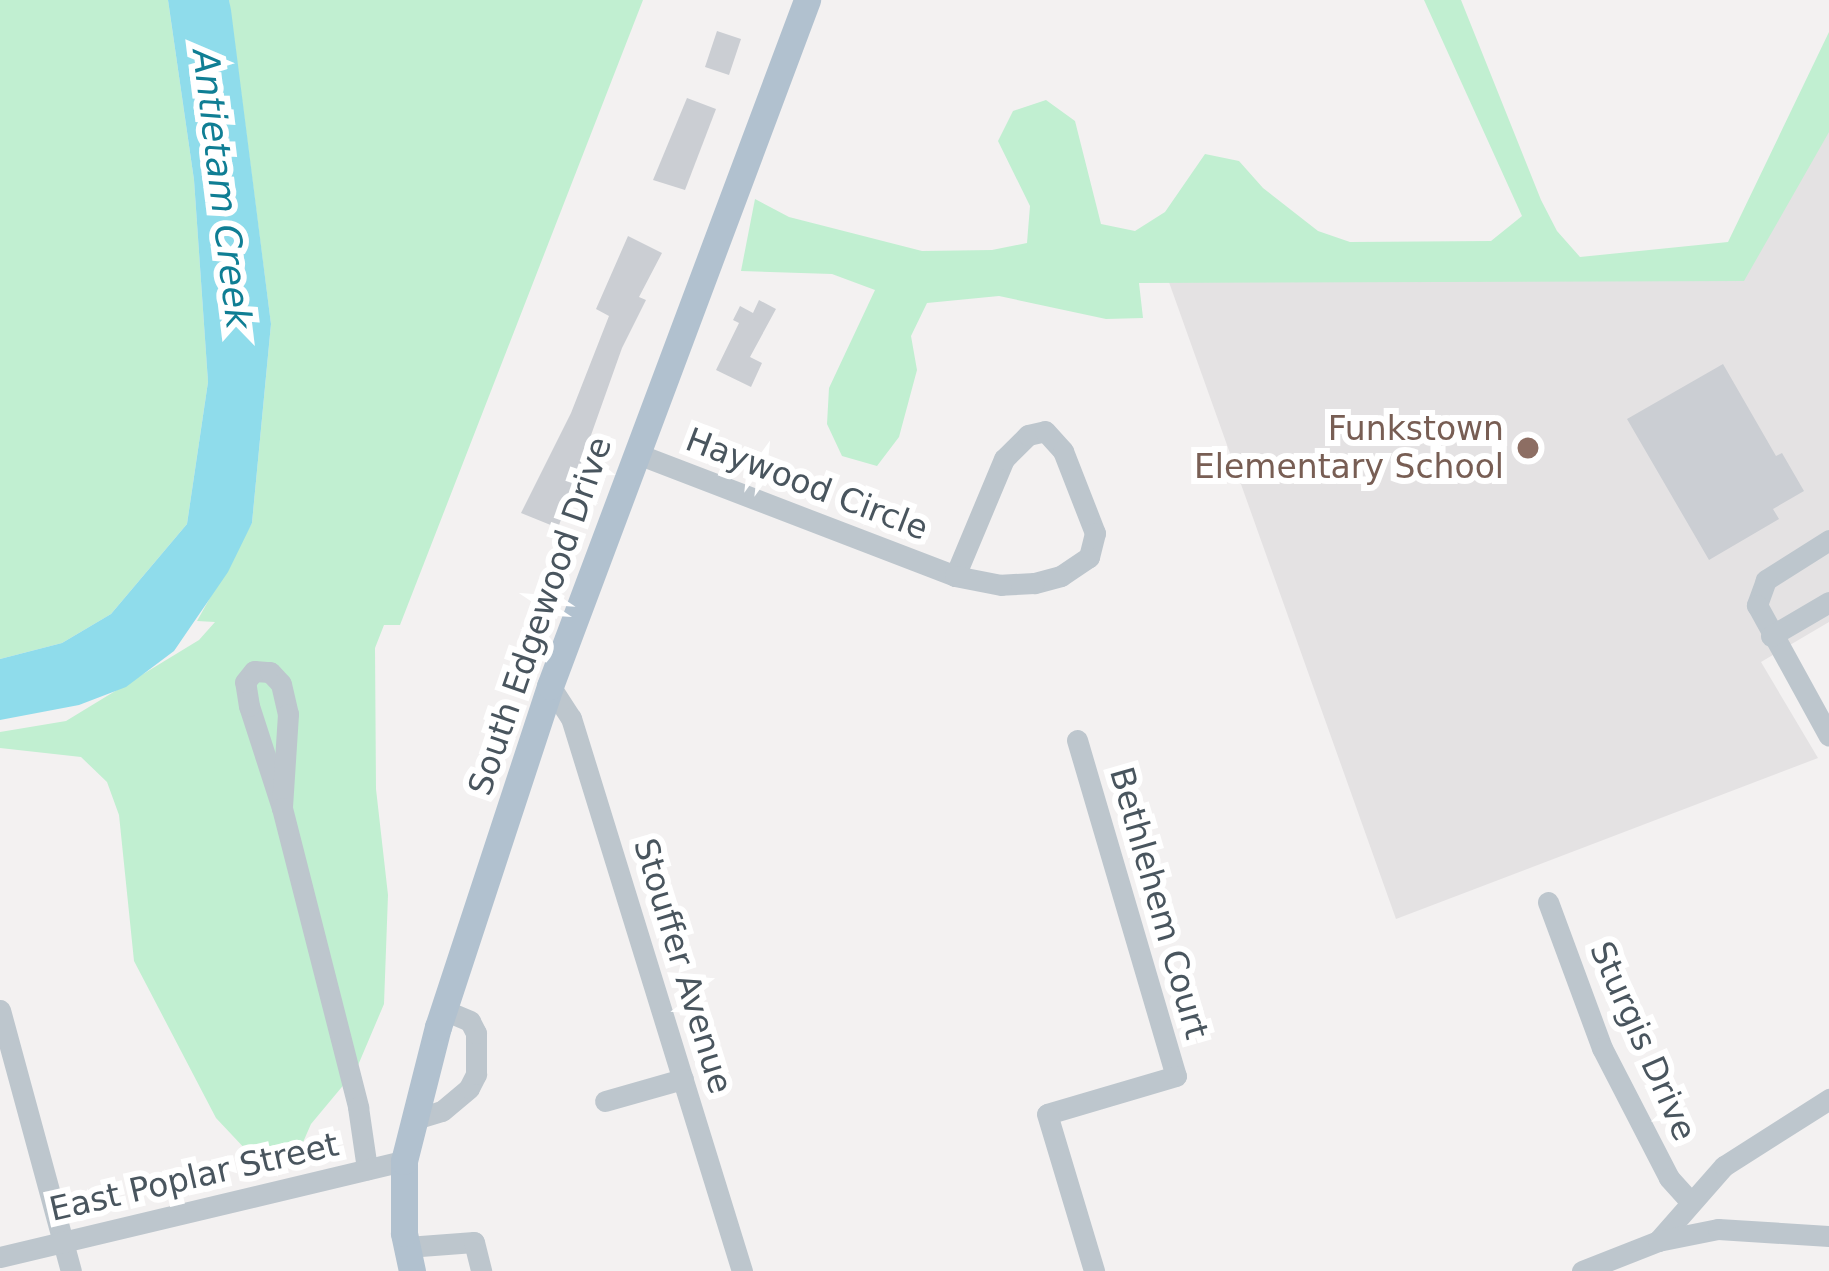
<!DOCTYPE html>
<style>
body{margin:0}
#map{position:relative;width:1829px;height:1271px;overflow:hidden;background:#f3f1f1;font-family:"DejaVu Sans",sans-serif}
div>[style]{position:absolute}
[style*='--x']{left:calc(var(--x)*1px);top:calc(var(--y)*1px);width:calc(var(--w)*1px);rotate:calc(var(--a)*1deg)}
.education>*{inset:0;background:#e4e2e3}
.green>*{inset:0;background:#c1efd1}
.water>*{inset:0;background:#8fdceb}
.building>*{inset:0;background:#cbced3}
.minor>*{height:21px;margin:-10.5px;padding:0 10.5px;transform-origin:10.5px;border-radius:10.5px;background:#bdc6cd}
.major>*{height:27px;margin:-13.5px;padding:0 13.5px;transform-origin:13.5px;border-radius:13.5px;background:#b1c1cf}
.dots>*{width:33px;height:33px;translate:-50% -50%;box-sizing:border-box;border:6px solid #fff;border-radius:50%}
span{translate:-50% -50%;white-space:nowrap;text-align:center;line-height:1.15;-webkit-text-stroke:12px #fff;paint-order:stroke}
.education-label{font-size:33px;color:#785e54}
.right{translate:-100% -50%;text-align:right}
.street-label{font-size:33px;color:#49555e}
.water-label{font-size:36px;color:#0f7e94;font-style:italic}
</style>
<div id="map">
<div class="education">
<i style="clip-path:polygon(1829px 120px,1829px 622px,1761px 662px,1818px 758px,1396px 919px,1165px 271px,1736px 274px)"></i>
</div>
<div class="green">
<i style="clip-path:polygon(0 0,168px 0,194px 180px,208px 382px,187px 524px,111px 614px,62px 643px,0 659px)"></i>
<i style="clip-path:polygon(229px 0,643px 0,400px 625px,384px 625px,375px 648px,376px 789px,388px 895px,384px 1004px,356px 1070px,311px 1124px,297px 1156px,264px 1169px,216px 1118px,134px 961px,119px 815px,107px 782px,81px 757px,0 748px,0 732px,66px 721px,199px 640px,215px 622px,197px 621px,252px 523px,271px 324px)"></i>
<i style="clip-path:polygon(1424px 0,1461px 0,1541px 200px,1557px 231px,1580px 257px,1728px 242px,1829px 32px,1829px 132px,1744px 281px,1139px 283px,1143px 318px,1106px 319px,999px 296px,927px 303px,911px 336px,917px 370px,899px 437px,877px 466px,842px 456px,827px 424px,829px 388px,875px 290px,832px 274px,741px 271px,755px 199px,789px 217px,922px 251px,992px 250px,1027px 243px,1030px 206px,998px 141px,1013px 111px,1046px 100px,1075px 121px,1101px 224px,1135px 231px,1165px 212px,1205px 154px,1239px 161px,1263px 188px,1318px 231px,1350px 242px,1491px 241px,1522px 216px)"></i>
</div>
<div class="water">
<i style="clip-path:polygon(168px 0,229px 0,231px 10px,271px 324px,252px 523px,228px 572px,174px 651px,126px 687px,79px 705px,0 720px,0 659px,62px 643px,111px 614px,187px 524px,208px 382px,194px 180px)"></i>
</div>
<div class="building">
<i style="clip-path:polygon(717px 31px,741px 39px,729px 75px,705px 67px)"></i>
<i style="clip-path:polygon(687px 98px,716px 109px,685px 190px,653px 180px)"></i>
<i style="clip-path:polygon(628px 236px,662px 253px,639px 297px,646px 300px,622px 348px,558px 528px,521px 513px,571px 413px,609px 316px,596px 309px)"></i>
<i style="clip-path:polygon(759px 300px,776px 309px,750px 357px,762px 363px,751px 387px,716px 370px,739px 323px,733px 320px,740px 306px,753px 313px)"></i>
<i style="clip-path:polygon(1723px 364px,1776px 456px,1782px 453px,1804px 491px,1773px 509px,1779px 519px,1709px 560px,1627px 419px)"></i>
</div>
<div class="minor">
<i style="--x:635;--y:453;--w:343;--a:21"></i>
<i style="--x:955;--y:576;--w:127;--a:-67.3"></i>
<i style="--x:1004;--y:459;--w:34;--a:-45"></i>
<i style="--x:1028;--y:435;--w:17;--a:-13"></i>
<i style="--x:1045;--y:431;--w:27;--a:48"></i>
<i style="--x:1063;--y:451;--w:88;--a:68.7"></i>
<i style="--x:1095;--y:533;--w:25;--a:104"></i>
<i style="--x:1089;--y:557;--w:34;--a:146"></i>
<i style="--x:1061;--y:576;--w:28;--a:165"></i>
<i style="--x:1034;--y:583;--w:33;--a:177"></i>
<i style="--x:1001;--y:585;--w:47;--a:-168.9"></i>
<i style="--x:1829;--y:540;--w:75;--a:147.6"></i>
<i style="--x:1766;--y:580;--w:27;--a:110"></i>
<i style="--x:1757;--y:605;--w:149;--a:61.2"></i>
<i style="--x:1771;--y:636;--w:67;--a:-30.4"></i>
<i style="--x:550;--y:686;--w:38;--a:57"></i>
<i style="--x:571;--y:718;--w:579;--a:72.82"></i>
<i style="--x:1077;--y:740;--w:350;--a:73.6"></i>
<i style="--x:1176;--y:1076;--w:134;--a:163.6"></i>
<i style="--x:1047;--y:1114;--w:164;--a:73.3"></i>
<i style="--x:282;--y:808;--w:107;--a:-107.9"></i>
<i style="--x:249;--y:706;--w:24;--a:-99"></i>
<i style="--x:245;--y:682;--w:14;--a:-51"></i>
<i style="--x:254;--y:671;--w:16;--a:4"></i>
<i style="--x:270;--y:672;--w:16;--a:47"></i>
<i style="--x:281;--y:684;--w:31;--a:77"></i>
<i style="--x:288;--y:714;--w:94;--a:93.7"></i>
<i style="--x:282;--y:808;--w:309;--a:75.7"></i>
<i style="--x:358;--y:1107;--w:63;--a:81.7"></i>
<i style="--x:1548;--y:902;--w:156;--a:69.7"></i>
<i style="--x:1602;--y:1048;--w:146;--a:62.7"></i>
<i style="--x:1669;--y:1178;--w:30;--a:48"></i>
<i style="--x:0;--y:1010;--w:270;--a:74.8"></i>
<i style="--x:605;--y:1101;--w:81;--a:-15.8"></i>
<i style="--x:412;--y:1120;--w:31;--a:-17"></i>
<i style="--x:442;--y:1111;--w:35;--a:-40"></i>
<i style="--x:469;--y:1088;--w:16;--a:-63"></i>
<i style="--x:476;--y:1074;--w:41;--a:-90"></i>
<i style="--x:476;--y:1033;--w:13;--a:-117"></i>
<i style="--x:470;--y:1021;--w:28;--a:-157"></i>
<i style="--x:1658;--y:1241;--w:100;--a:-48.7"></i>
<i style="--x:1724;--y:1166;--w:125;--a:-32.5"></i>
<i style="--x:407;--y:1247;--w:67;--a:-4.3"></i>
<i style="--x:474;--y:1242;--w:30;--a:76"></i>
<i style="--x:0;--y:1257;--w:415;--a:-13.4"></i>
<i style="--x:1582;--y:1271;--w:82;--a:-21.5"></i>
<i style="--x:1658;--y:1241;--w:61;--a:-11.3"></i>
<i style="--x:1718;--y:1229;--w:111;--a:3.6"></i>
</div>
<div class="major">
<i style="--x:412;--y:1271;--w:39;--a:-102"></i>
<i style="--x:404;--y:1233;--w:72;--a:-90"></i>
<i style="--x:404;--y:1161;--w:138;--a:-75.8"></i>
<i style="--x:438;--y:1027;--w:359;--a:-71.8"></i>
<i style="--x:550;--y:686;--w:733;--a:-69.46"></i>
</div>
<div class="dots">
<i style="left:1528px;top:448px;background:#8d6e63"></i>
</div>
<div class="education-label">
<span class="right" style="left:1504px;top:448px">Funkstown<br>Elementary School</span>
</div>
<div class="street-label">
<span style="left:807px;top:484px;rotate:21deg">Haywood Circle</span>
<span style="left:540px;top:616px;rotate:-71deg">South Edgewood Drive</span>
<span style="left:1159px;top:903px;rotate:74deg">Bethlehem Court</span>
<span style="left:683px;top:966px;rotate:73deg">Stouffer Avenue</span>
<span style="left:1643px;top:1041px;rotate:66deg">Sturgis Drive</span>
<span style="left:194px;top:1177px;rotate:-13deg">East Poplar Street</span>
</div>
<div class="water-label">
<span style="left:222px;top:189px;rotate:83deg">Antietam Creek</span>
</div>
</div>
